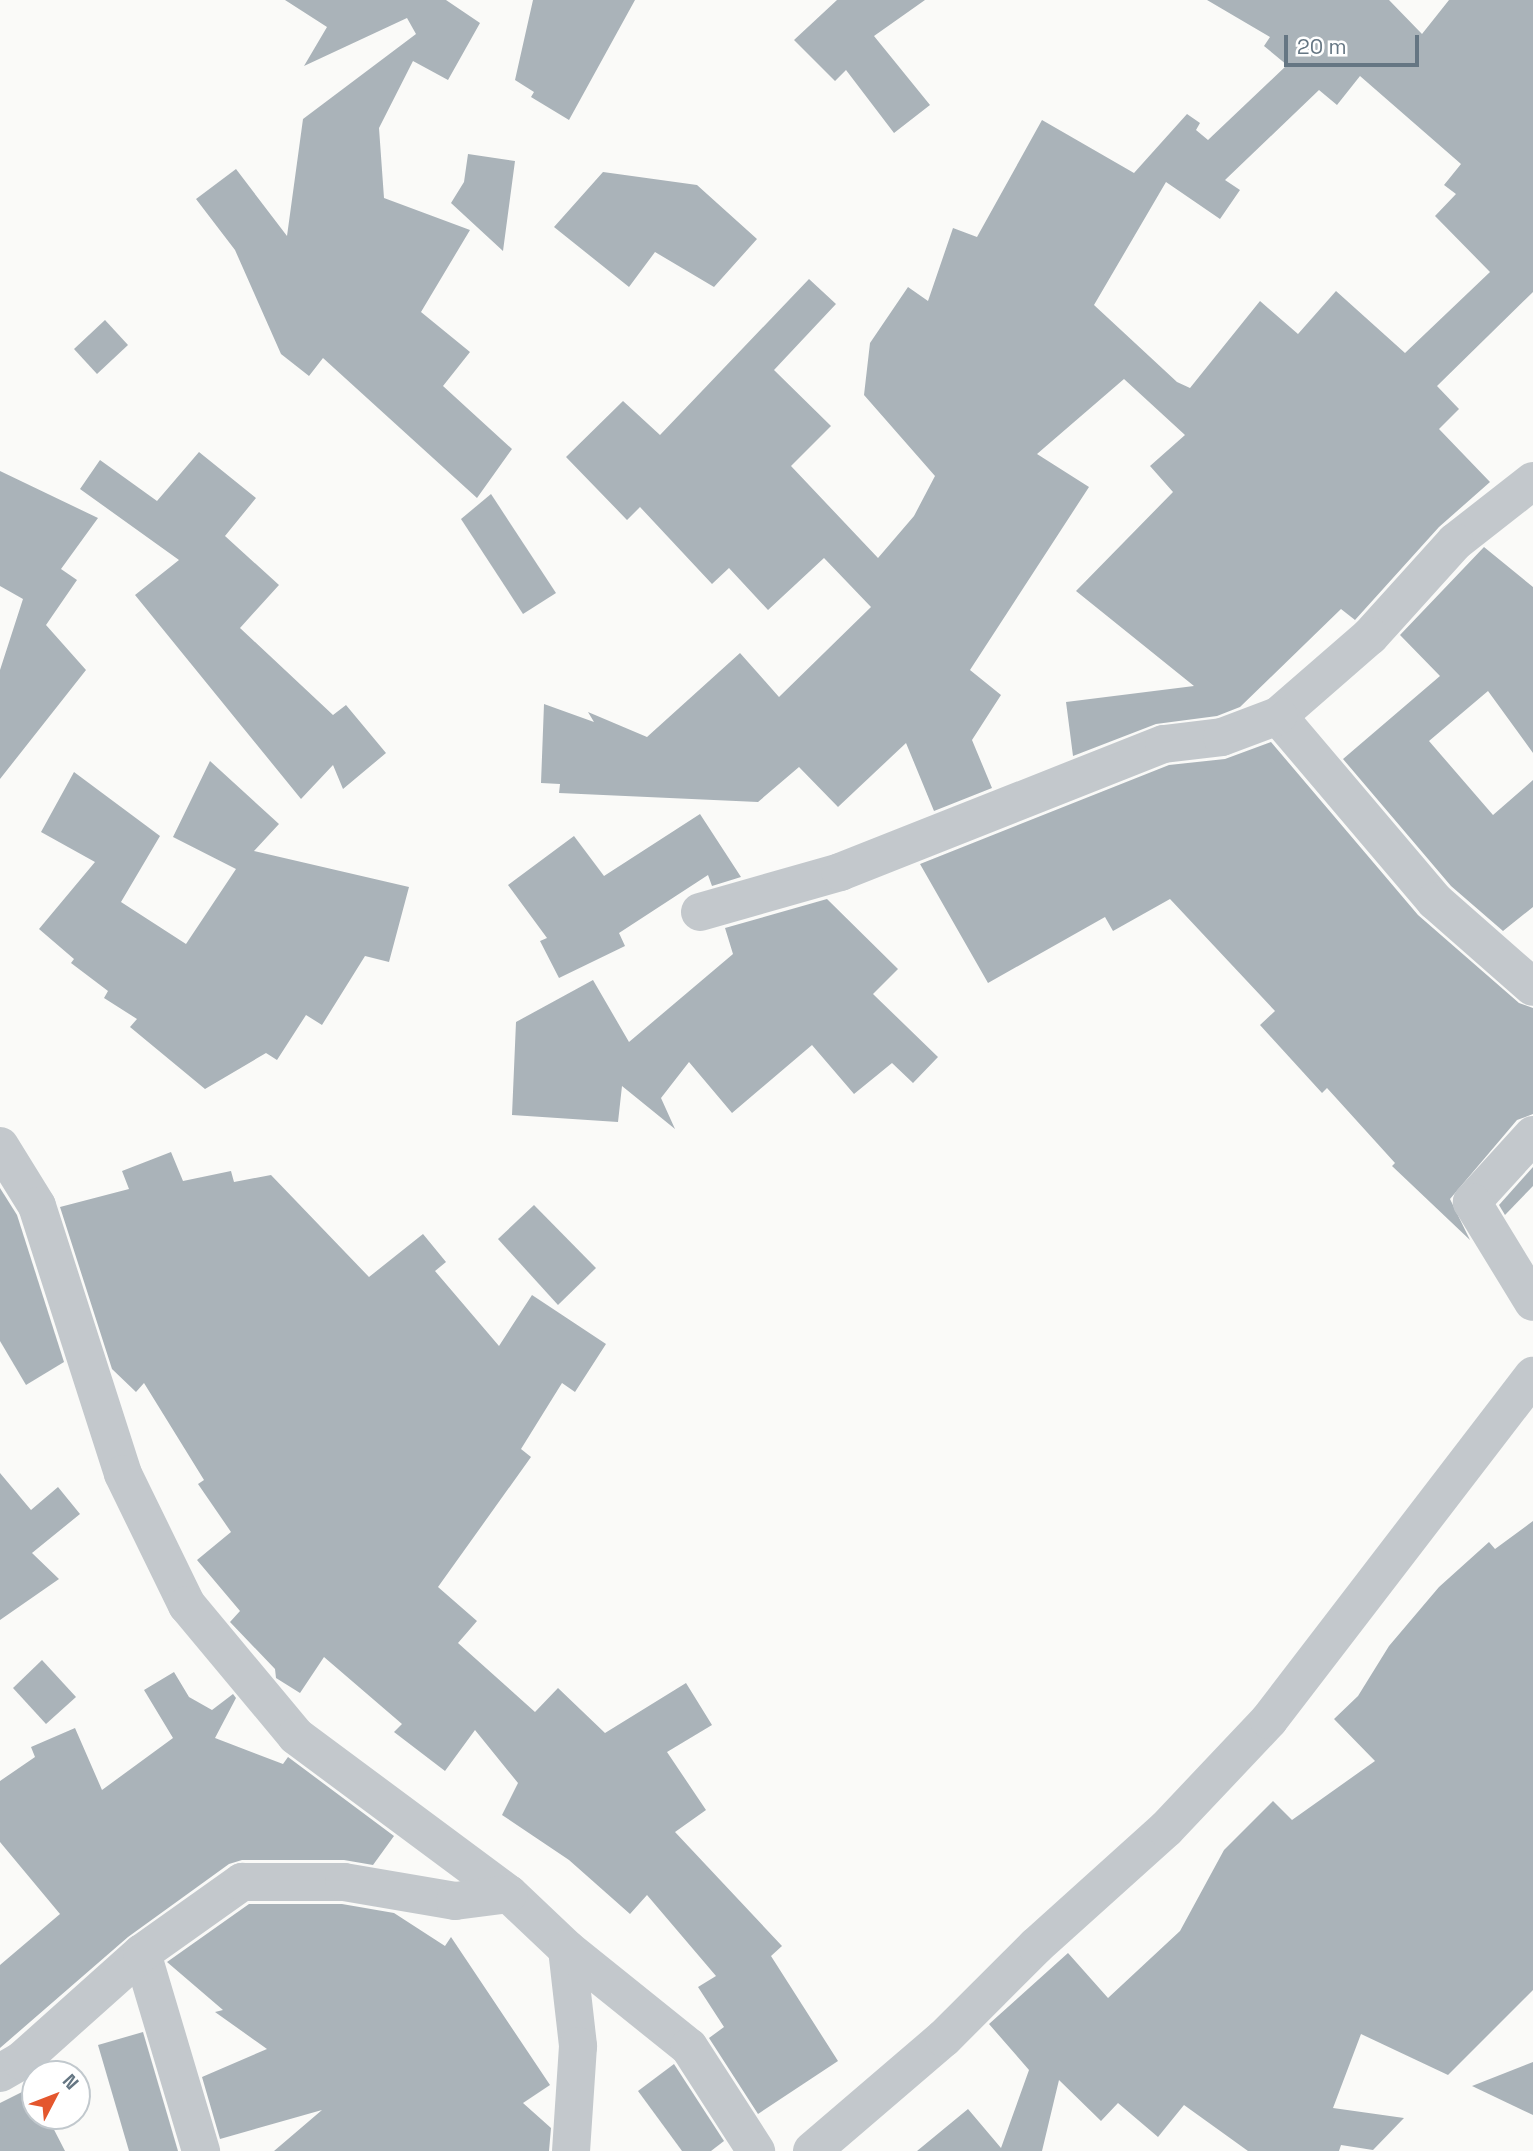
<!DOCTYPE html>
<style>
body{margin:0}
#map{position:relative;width:1533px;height:2151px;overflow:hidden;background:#fafaf8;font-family:"Space Grotesk",sans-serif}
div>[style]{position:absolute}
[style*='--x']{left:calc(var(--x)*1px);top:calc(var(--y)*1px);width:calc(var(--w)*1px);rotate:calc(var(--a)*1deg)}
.building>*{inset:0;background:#aab3b9}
.minor>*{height:38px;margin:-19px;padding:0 19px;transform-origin:19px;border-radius:19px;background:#c3c8cc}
span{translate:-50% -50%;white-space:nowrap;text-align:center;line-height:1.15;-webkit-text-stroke:7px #fff;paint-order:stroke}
.north{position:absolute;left:21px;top:2060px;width:70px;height:70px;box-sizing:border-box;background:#fff;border:2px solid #c1c8cd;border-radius:50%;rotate:48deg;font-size:19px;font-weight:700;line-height:28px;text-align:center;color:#657683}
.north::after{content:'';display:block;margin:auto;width:24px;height:32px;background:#e4572e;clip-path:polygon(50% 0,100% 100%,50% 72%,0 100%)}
.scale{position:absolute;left:1284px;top:35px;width:135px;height:32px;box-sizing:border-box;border:4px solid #657683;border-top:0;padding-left:9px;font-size:21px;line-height:24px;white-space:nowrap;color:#657683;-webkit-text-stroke:5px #fff;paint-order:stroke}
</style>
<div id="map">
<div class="building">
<i style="clip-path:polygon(285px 0,446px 0,480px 23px,448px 80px,413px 61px,379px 128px,384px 198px,470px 230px,421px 312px,470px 352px,443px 386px,512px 449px,477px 498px,323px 358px,309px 376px,281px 354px,235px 250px,196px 199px,236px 169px,287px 236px,303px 119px,416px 34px,407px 18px,304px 66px,327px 27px)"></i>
<i style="clip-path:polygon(533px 0,635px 0,569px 120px,531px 97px,534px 92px,515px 80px)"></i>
<i style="clip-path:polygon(837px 0,925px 0,874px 36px,930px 105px,894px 133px,846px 70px,835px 81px,794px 40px)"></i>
<i style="clip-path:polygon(evenodd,1207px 0,1389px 0,1422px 34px,1449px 0,1533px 0,1533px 292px,1437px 386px,1459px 409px,1439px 429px,1490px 482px,1439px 527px,1355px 620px,1341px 609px,1240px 707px,1217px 716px,1156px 724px,1073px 756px,1066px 702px,1194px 686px,1076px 591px,1173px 492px,1150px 466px,1185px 435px,1124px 379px,1037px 454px,1089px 487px,970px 670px,1001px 695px,972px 740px,992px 788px,934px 811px,906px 743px,838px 807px,799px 767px,758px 802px,559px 793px,560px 784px,541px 783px,544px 704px,594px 722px,588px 712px,647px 737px,740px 653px,779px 697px,871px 607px,824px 558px,768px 610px,729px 568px,712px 584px,640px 507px,627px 520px,566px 457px,623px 401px,660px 435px,809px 279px,836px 304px,774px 370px,831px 426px,791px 466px,878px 558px,914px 516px,935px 476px,864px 395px,870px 343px,908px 287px,928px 301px,953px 228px,977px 237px,1042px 120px,1134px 173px,1187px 114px,1200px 123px,1196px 130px,1208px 140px,1287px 65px,1264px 46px,1270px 37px,1207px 0,1360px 76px,1461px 164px,1444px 185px,1456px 194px,1435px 216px,1490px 272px,1405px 353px,1336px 291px,1298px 334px,1260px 301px,1190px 388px,1177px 382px,1094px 305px,1166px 182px,1220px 219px,1240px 190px,1225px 180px,1319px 90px,1337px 105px,1360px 76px)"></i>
<i style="clip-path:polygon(468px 154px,515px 161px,503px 251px,451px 203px,464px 182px)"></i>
<i style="clip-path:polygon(603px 172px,697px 185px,757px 239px,714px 287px,655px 252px,629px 287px,554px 227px)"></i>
<i style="clip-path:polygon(105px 320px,128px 345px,97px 374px,74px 349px)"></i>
<i style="clip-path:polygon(199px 452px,256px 498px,225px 536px,279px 585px,240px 628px,333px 715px,346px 705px,386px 753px,343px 789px,333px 765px,301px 799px,135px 595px,179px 560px,80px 489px,100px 460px,157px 501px)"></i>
<i style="clip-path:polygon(0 471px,98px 518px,61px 569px,77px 580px,46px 625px,86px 670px,0 779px,0 670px,23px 599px,0 586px)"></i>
<i style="clip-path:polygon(491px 494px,556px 593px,523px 614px,461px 519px)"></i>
<i style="clip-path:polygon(1484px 547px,1533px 587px,1533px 753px,1488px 691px,1429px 741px,1493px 815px,1533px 780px,1533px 907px,1503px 931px,1451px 886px,1343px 759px,1440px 676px,1400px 635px)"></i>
<i style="clip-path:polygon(1271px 742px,1418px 915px,1519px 1003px,1533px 1008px,1533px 1114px,1517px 1120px,1450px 1199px,1470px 1240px,1392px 1166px,1395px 1163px,1327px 1088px,1322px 1093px,1260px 1025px,1275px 1011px,1170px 899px,1113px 931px,1105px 917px,988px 983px,920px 864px,1169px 765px,1225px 759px)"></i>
<i style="clip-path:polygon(210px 761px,279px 824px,254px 851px,409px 887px,389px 962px,365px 956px,322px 1025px,306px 1015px,277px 1060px,266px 1053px,205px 1089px,130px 1027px,137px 1019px,104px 998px,108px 991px,71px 963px,74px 959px,39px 929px,95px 862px,41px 832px,74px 772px,160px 836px,121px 902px,186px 944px,236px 869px,173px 837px)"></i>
<i style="clip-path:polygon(700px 814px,741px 877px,712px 886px,708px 875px,619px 933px,625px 946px,559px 978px,540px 941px,547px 938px,508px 885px,574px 836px,604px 876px)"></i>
<i style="clip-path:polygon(827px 899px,898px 969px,873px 994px,938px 1057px,913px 1083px,892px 1063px,854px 1094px,812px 1045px,732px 1113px,689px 1062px,661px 1098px,675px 1129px,622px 1086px,618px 1122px,512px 1115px,516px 1022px,593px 980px,629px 1042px,733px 954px,725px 928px)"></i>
<i style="clip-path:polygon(171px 1152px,183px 1181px,231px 1171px,234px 1182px,271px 1175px,369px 1277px,423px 1234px,446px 1262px,435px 1271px,499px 1346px,532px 1295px,606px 1344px,575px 1392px,562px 1383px,521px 1449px,531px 1457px,438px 1587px,477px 1621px,458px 1643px,535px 1712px,558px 1688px,605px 1733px,686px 1683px,712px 1725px,667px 1752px,706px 1810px,675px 1832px,782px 1946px,771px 1956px,838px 2061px,758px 2114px,709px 2038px,724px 2027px,698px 1987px,716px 1976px,647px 1895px,630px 1914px,569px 1860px,502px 1815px,518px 1783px,475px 1730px,445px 1771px,394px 1732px,402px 1724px,324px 1657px,300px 1693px,276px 1678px,275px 1669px,230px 1622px,240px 1611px,197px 1560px,231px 1532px,198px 1484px,204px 1480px,144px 1383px,136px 1392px,112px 1369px,60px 1207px,129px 1189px,122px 1171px)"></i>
<i style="clip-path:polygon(1533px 1167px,1533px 1186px,1505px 1215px,1499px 1205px)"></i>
<i style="clip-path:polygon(0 1188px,17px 1215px,64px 1362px,26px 1385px,0 1341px)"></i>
<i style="clip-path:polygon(534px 1205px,596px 1268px,558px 1305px,498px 1239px)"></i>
<i style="clip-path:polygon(0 1473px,31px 1510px,58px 1487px,80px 1514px,32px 1553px,59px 1579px,0 1620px)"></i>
<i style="clip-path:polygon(1533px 1521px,1533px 1990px,1448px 2075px,1361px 2034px,1333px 2108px,1404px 2118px,1373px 2150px,1341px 2145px,1339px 2151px,1248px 2151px,1184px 2105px,1158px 2137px,1118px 2103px,1101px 2121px,1059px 2080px,1042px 2151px,917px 2151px,968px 2109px,1001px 2148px,1029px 2070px,989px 2024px,1068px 1953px,1108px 1998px,1180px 1931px,1224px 1850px,1273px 1801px,1292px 1820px,1375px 1761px,1334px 1719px,1358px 1696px,1389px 1646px,1439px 1587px,1489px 1542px,1495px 1549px)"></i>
<i style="clip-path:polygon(42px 1660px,76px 1697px,46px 1724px,13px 1688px)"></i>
<i style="clip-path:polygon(174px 1672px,189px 1697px,212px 1710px,233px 1694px,236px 1698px,215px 1738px,283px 1764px,288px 1757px,394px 1836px,373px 1865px,344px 1860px,242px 1860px,229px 1864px,128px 1937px,0 2048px,0 1965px,60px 1914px,0 1842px,0 1781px,35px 1757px,31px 1747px,75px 1728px,102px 1790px,173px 1738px,144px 1690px)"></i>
<i style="clip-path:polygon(249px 1904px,342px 1904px,394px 1913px,445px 1946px,451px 1937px,550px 2085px,523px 2103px,551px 2128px,549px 2151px,274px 2151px,322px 2110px,220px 2139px,202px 2077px,267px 2049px,215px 2012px,223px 2010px,167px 1962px)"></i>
<i style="clip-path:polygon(143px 2032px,178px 2151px,129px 2151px,98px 2045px)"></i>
<i style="clip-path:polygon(1533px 2062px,1533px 2115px,1472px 2086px)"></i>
<i style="clip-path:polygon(674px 2064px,724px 2141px,711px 2151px,682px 2151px,638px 2091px)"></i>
<i style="clip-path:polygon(32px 2087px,35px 2116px,47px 2116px,65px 2151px,0 2151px,0 2103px)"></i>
</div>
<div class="minor">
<i style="--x:1533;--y:481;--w:99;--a:142"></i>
<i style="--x:1455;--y:542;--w:127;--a:132.1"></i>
<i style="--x:1370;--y:636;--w:122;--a:139"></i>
<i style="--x:1278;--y:716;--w:243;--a:49.7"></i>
<i style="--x:1435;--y:901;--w:130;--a:41.3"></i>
<i style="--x:700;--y:912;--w:146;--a:-15.9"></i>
<i style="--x:840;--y:872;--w:348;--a:-21.6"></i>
<i style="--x:1164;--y:744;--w:58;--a:-6.9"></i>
<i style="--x:1222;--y:737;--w:60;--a:-20.6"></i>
<i style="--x:1533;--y:1135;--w:91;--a:132.3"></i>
<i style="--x:1472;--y:1202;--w:117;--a:58.6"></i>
<i style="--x:0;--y:1146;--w:70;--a:58.3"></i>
<i style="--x:37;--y:1206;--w:281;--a:72.2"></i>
<i style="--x:123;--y:1474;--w:146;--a:64"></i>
<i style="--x:187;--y:1605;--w:170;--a:50.2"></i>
<i style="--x:296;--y:1736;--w:265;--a:36.6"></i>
<i style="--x:509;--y:1894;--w:80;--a:43.5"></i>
<i style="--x:567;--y:1949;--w:98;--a:83.5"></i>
<i style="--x:578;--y:2046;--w:105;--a:93.8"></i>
<i style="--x:567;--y:1949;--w:156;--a:38.8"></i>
<i style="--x:689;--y:2047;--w:124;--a:57.2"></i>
<i style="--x:142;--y:1953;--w:207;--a:73.4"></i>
<i style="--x:0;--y:2073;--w:24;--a:-30"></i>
<i style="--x:21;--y:2061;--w:162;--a:-41.8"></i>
<i style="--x:142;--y:1953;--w:123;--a:-35.4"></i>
<i style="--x:242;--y:1882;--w:102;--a:0"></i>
<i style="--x:344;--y:1882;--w:113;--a:9.7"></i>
<i style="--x:455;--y:1901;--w:54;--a:-7.4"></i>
<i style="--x:812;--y:2151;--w:174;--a:-40.6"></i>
<i style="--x:944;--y:2038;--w:130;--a:-45"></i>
<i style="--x:1036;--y:1946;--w:175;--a:-42"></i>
<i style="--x:1166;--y:1829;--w:150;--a:-46.6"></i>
<i style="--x:1269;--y:1720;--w:434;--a:-52.5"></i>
</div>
<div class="north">N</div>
<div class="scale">20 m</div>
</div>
